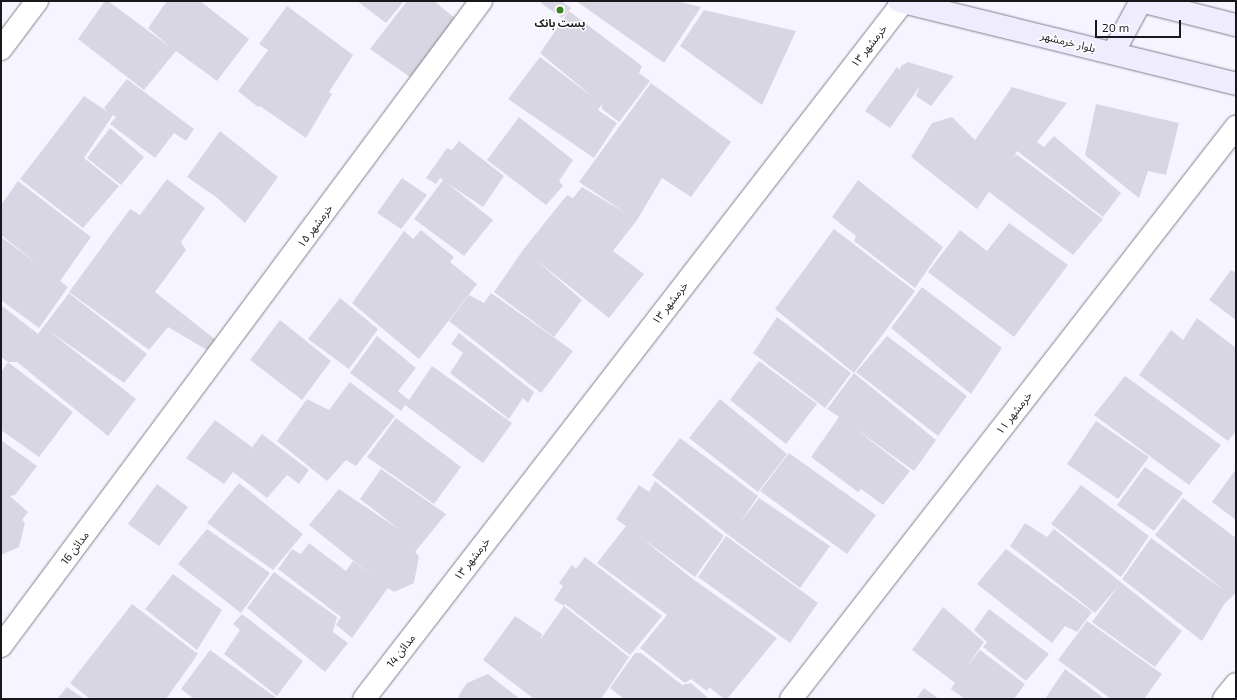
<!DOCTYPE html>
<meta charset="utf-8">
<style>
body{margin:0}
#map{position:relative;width:1237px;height:700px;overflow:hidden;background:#f6f5ff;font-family:"Exo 2","Noto Sans Arabic",sans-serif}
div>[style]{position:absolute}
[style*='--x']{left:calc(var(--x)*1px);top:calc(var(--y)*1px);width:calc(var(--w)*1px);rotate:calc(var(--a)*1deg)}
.building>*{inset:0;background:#d7d6e2}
.roads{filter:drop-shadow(0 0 1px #807f8b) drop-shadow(0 0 1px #807f8b)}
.minor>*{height:22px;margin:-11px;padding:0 11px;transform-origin:11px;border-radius:11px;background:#fff}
.secondary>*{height:22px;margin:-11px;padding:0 11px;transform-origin:11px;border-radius:11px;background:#eeecfd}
.dots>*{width:11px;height:11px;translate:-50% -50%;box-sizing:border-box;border:2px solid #fff;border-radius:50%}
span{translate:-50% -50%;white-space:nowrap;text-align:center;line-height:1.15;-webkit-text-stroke:3px #fff;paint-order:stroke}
.poi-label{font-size:11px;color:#18171c;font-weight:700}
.street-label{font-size:11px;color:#18171c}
.frame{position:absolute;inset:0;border:2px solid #18171c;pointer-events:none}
.scale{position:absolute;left:1095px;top:20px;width:86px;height:18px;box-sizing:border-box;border:2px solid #18171c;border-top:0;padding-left:5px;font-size:12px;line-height:14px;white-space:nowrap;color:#18171c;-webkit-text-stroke:3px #fff;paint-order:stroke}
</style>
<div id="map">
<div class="building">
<i style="clip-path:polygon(105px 1px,108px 1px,170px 47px,148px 28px,167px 1px,200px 1px,249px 39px,217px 81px,176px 51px,144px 90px,78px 39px)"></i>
<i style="clip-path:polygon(357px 1px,404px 1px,386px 23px)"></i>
<i style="clip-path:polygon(407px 1px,434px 1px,461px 23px,417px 82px,370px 49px)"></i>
<i style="clip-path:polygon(543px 1px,561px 1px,571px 8px,562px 18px,541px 3px)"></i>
<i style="clip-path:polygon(576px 1px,676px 1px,701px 7px,664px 63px)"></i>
<i style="clip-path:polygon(287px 6px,353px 55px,329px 92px,332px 94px,306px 138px,260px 106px,258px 107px,238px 91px,268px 50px,259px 44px)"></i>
<i style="clip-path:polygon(704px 10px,796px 31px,762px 105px,680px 46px)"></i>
<i style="clip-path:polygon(569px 11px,642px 66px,639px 73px,650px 81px,619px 122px,602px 109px,602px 104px,598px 110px,617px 123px,594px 158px,508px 99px,540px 57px,594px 98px,540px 53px)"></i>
<i style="clip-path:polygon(908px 62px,954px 76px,931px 106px,916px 96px,920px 86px,890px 128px,865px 111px,897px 67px,900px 70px,901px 66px)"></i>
<i style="clip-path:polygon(127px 79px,194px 129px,186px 141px,174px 133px,155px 158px,110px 124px,116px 117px,113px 115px,84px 158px,119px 186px,83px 228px,20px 179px,84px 96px,108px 112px,104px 108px)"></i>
<i style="clip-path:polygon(651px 83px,731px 142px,691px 197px,662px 178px,637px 220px,613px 251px,644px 274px,609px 318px,535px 259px,582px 300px,554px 337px,494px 292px,523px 250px,567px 195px,573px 198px,582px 187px,627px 214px,579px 182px)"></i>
<i style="clip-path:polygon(1012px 87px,1067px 103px,1037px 142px,1044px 147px,1054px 136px,1121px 193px,1103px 217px,1017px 151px,1012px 159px,1016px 154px,1103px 219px,1073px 255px,989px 192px,977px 209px,911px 157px,932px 123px,952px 117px,975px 140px)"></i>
<i style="clip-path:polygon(1096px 104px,1179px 123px,1166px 175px,1148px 171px,1139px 198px,1085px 155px)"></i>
<i style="clip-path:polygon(519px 117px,573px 160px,559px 181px,563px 186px,546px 205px,487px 160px)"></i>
<i style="clip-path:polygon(110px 128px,144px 157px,121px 185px,87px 158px)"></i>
<i style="clip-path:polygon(220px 131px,278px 177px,245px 223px,216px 197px,187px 177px)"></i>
<i style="clip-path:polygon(459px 141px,504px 176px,483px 207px,447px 183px,493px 220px,464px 256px,414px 219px,443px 180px,440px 178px,436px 184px,426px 178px,447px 148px,452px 150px)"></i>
<i style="clip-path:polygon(402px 178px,427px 195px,401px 229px,377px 213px)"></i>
<i style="clip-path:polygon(167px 179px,205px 208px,181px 242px,186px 250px,155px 292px,216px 340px,207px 350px,168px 327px,149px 350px,69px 292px,130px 209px,140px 215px)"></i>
<i style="clip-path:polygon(858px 180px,943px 247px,915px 288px,854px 241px,856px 236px,832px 217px)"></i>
<i style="clip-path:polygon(18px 181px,91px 237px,60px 281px,68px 287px,39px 328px,1px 300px,1px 237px,39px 265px,1px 235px,1px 205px)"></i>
<i style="clip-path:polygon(1009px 223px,1068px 265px,1014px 337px,928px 272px,960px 230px,987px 251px)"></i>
<i style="clip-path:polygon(834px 229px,915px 291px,854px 373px,775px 309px)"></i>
<i style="clip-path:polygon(421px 230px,454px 257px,450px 262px,477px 284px,419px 359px,352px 303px,404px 231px,413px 239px)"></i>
<i style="clip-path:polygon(1231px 270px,1236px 273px,1236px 320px,1209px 300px)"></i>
<i style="clip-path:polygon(922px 287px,1002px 348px,971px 394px,891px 328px)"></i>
<i style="clip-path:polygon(69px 293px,147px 354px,124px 383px,49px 331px,136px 399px,108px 436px,17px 362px,8px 362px,73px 412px,39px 457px,1px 430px,1px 372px,8px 362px,1px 357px,1px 305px,38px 334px)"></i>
<i style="clip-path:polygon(491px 293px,573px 351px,541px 393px,449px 321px,469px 295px,484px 303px)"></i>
<i style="clip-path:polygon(340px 298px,378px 329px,349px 369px,308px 339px)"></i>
<i style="clip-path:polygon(777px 317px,851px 373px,825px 408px,753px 353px)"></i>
<i style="clip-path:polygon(1197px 318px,1236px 348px,1236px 431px,1228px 441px,1139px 375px,1171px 330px,1183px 340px)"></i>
<i style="clip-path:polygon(280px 320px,331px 361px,302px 400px,250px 360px)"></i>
<i style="clip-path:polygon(459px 333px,534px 392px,528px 403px,523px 398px,509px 419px,450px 373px,463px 353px,451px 344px)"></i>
<i style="clip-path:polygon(377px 336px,416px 368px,398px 391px,409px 400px,432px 366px,512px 423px,483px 463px,405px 405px,401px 411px,350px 373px)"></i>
<i style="clip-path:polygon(887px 336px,967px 396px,938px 436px,856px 372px)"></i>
<i style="clip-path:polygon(759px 361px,817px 404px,786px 444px,730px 400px)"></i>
<i style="clip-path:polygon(854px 373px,936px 440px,914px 471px,853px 427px,910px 471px,883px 505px,861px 489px,858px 492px,811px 457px,839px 417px,827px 409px)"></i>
<i style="clip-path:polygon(1125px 376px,1221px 445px,1189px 485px,1094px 415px)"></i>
<i style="clip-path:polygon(350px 382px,395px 416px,356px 466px,346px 460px,327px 481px,277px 441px,307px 399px,329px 410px)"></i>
<i style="clip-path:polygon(720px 399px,787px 454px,758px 492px,689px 438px)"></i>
<i style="clip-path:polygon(396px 418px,461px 467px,434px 504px,367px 457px)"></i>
<i style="clip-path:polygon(215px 420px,252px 447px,245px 457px,262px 434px,309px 470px,299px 484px,287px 475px,267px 498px,233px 472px,224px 484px,186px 458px)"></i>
<i style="clip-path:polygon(1096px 421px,1149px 457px,1118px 499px,1067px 464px)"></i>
<i style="clip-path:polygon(680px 438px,758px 496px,740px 523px,759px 498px,830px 546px,800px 588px,731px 537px,652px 475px)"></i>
<i style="clip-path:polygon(1px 440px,37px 466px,15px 495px,10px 496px,28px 512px,22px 520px,25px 523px,19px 547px,1px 555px)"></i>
<i style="clip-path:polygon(789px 453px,876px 515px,847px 554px,760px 491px)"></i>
<i style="clip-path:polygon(1145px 467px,1183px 493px,1154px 531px,1117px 505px)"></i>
<i style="clip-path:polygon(381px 469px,446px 514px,415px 552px,419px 556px,414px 583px,394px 592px,388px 588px,352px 638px,336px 625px,341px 617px,278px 569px,292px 549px,301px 554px,309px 543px,346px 571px,353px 561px,375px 578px,309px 525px,339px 489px,400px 530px,360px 499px)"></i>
<i style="clip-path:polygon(1236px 469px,1236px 520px,1212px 502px)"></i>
<i style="clip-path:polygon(655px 481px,724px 536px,695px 577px,639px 536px,694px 580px,777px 638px,727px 699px,724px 699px,709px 687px,707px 691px,691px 679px,685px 683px,640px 648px,667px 615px,597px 563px,626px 526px,616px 519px,639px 485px,649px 492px)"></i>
<i style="clip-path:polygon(239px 483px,303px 534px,273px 570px,207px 523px)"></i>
<i style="clip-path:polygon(157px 484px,188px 507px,159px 546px,128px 524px)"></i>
<i style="clip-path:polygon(1081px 485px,1149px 536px,1121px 577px,1051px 524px)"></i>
<i style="clip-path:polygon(1183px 498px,1236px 538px,1236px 593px,1225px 603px,1202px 641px,1122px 579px,1151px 538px,1225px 591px,1155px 535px)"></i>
<i style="clip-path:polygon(1025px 523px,1047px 537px,1054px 529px,1182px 631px,1155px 667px,1092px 622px,1119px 585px,1095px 613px,1010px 546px)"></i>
<i style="clip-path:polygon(207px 529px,270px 573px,241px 613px,178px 564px)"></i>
<i style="clip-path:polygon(726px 536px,818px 603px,790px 643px,698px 577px)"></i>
<i style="clip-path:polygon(1006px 549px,1092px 612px,1077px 632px,1065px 626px,1052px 643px,977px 584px)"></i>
<i style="clip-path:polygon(585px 557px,662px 616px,630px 655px,565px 604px,564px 606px,629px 657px,601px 699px,534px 699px,483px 660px,515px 616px,542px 634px,540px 640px,564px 606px,554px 600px,563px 586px,559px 583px,572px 565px,576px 569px)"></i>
<i style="clip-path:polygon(274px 572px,337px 617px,333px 632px,348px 643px,325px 672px,247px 608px)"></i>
<i style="clip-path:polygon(173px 574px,222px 610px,197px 650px,145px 609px)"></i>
<i style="clip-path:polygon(132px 604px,198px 654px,166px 699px,90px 699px,70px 683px)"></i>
<i style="clip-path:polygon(943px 607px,984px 642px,966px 668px,980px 650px,1025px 684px,1014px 699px,965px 699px,951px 689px,955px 683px,912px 650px)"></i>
<i style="clip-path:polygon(989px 609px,1049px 654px,1026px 681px,983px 647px,987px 642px,974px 630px)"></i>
<i style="clip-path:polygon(242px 614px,303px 661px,277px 696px,224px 654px,240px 630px,233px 624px)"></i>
<i style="clip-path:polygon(1087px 621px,1162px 674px,1144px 699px,1111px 699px,1058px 660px)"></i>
<i style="clip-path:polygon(210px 650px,278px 699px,194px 699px,181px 689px)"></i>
<i style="clip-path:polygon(635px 653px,641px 653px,682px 685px,691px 683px,709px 699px,624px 699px,610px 688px)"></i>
<i style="clip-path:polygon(1065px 669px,1105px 699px,1045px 699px)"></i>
<i style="clip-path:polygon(488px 674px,520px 699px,458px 699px,460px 693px,467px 683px)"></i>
<i style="clip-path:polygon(67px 687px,84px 699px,57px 699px)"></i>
<i style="clip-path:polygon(924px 688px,939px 699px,916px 699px)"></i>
</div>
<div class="roads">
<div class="minor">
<i style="--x:1;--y:49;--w:60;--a:-53.1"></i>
<i style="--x:1;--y:646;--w:804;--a:-53.34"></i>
<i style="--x:364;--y:699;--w:881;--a:-52.28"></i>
<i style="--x:791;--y:699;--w:725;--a:-52.12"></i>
<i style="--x:1224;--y:699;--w:19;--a:-51"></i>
</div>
<div class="secondary">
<i style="--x:899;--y:1;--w:347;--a:13.8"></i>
<i style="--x:1141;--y:1;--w:98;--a:14.2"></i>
<i style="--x:1113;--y:53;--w:59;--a:-61.7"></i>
</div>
</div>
<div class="dots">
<i style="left:560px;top:10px;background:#398228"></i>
</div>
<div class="poi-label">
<span style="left:560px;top:23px">پست بانک</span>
</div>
<div class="street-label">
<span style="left:1068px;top:42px;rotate:14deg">بلوار خرمشهر</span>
<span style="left:869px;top:46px;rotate:-52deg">خرمشهر ۱۳</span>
<span style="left:315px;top:226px;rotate:-53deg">خرمشهر ۱۵</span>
<span style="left:670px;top:303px;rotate:-52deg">خرمشهر ۱۳</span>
<span style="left:1014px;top:413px;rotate:-52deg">خرمشهر ۱۱</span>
<span style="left:75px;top:548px;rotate:-53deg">مدائن 16</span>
<span style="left:472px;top:559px;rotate:-52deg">خرمشهر ۱۳</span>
<span style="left:401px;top:651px;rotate:-52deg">مدائن 14</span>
</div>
<div class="frame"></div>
<div class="scale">20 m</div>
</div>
